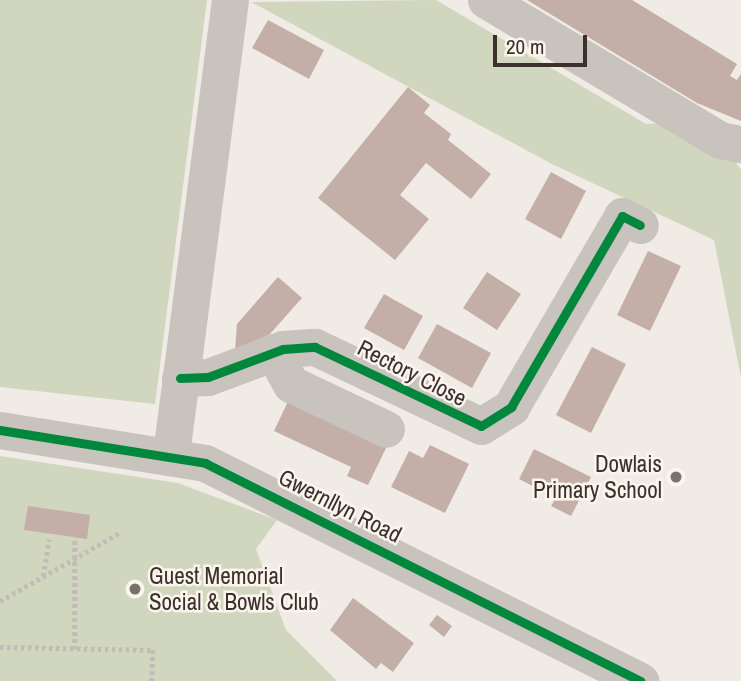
<!DOCTYPE html>
<style>
body{margin:0}
#map{position:relative;width:741px;height:681px;overflow:hidden;background:#f0ebe5;font-family:"Archivo Narrow",sans-serif}
div>[style]{position:absolute}
[style*='--x']{left:calc(var(--x)*1px);top:calc(var(--y)*1px);width:calc(var(--w)*1px);rotate:calc(var(--a)*1deg)}
.green>*{inset:0;background:#d1d6bf}
.building>*{inset:0;background:#c3afa7}
.path>*{height:4.5px;margin-top:-2.25px;transform-origin:0;background:repeating-linear-gradient(90deg,#c2bbb6 0 3.5px,transparent 0 7px)}
.minor>*{height:37px;margin:-18.5px;padding:0 18.5px;transform-origin:18.5px;border-radius:18.5px;background:#c9c3be}
.cycleway>*{height:9px;margin:-4.5px;padding:0 4.5px;transform-origin:4.5px;border-radius:4.5px;background:#00873e}
.dots>*{width:19px;height:19px;translate:-50% -50%;box-sizing:border-box;border:4px solid #fbf5ee;border-radius:50%}
span{translate:-50% -50%;white-space:nowrap;text-align:center;line-height:1.15;-webkit-text-stroke:5px #fbf5ee;paint-order:stroke}
.street-label{font-size:23px;color:#3b302b}
.poi-label{font-size:23px;color:#3b302b}
.right{translate:-100% -50%;text-align:right}
.left{translate:0 -50%;text-align:left}
.scale{position:absolute;left:493px;top:35px;width:94px;height:32px;box-sizing:border-box;border:4px solid #3b302b;border-top:0;padding-left:9px;font-size:21px;line-height:24px;white-space:nowrap;color:#3b302b;-webkit-text-stroke:5px #fbf5ee;paint-order:stroke}
</style>
<div id="map">
<div class="green">
<i style="clip-path:polygon(0 0,207px 0,155px 404px,0 387px)"></i>
<i style="clip-path:polygon(436px 0,646px 124px,670px 123px,731px 155px,741px 170px,741px 378px,714px 240px,552px 164px,251px 2px)"></i>
<i style="clip-path:polygon(0 456px,178px 483px,277px 520px,256px 549px,286px 630px,337px 681px,0 681px)"></i>
</div>
<div class="building">
<i style="clip-path:polygon(527px 0,632px 0,737px 64px,730px 76px,737px 80px,741px 74px,741px 121px,697px 103px)"></i>
<i style="clip-path:polygon(268px 20px,324px 50px,309px 79px,252px 48px)"></i>
<i style="clip-path:polygon(408px 87px,430px 105px,424px 113px,451px 134px,448px 140px,491px 174px,471px 199px,426px 163px,400px 195px,429px 219px,395px 260px,318px 198px)"></i>
<i style="clip-path:polygon(551px 172px,586px 191px,561px 239px,525px 219px)"></i>
<i style="clip-path:polygon(648px 251px,681px 266px,650px 331px,617px 315px)"></i>
<i style="clip-path:polygon(487px 272px,521px 294px,497px 330px,463px 308px)"></i>
<i style="clip-path:polygon(278px 277px,302px 298px,261px 344px,235px 351px,237px 324px)"></i>
<i style="clip-path:polygon(384px 294px,423px 316px,404px 350px,364px 328px)"></i>
<i style="clip-path:polygon(437px 324px,491px 353px,472px 388px,418px 358px)"></i>
<i style="clip-path:polygon(592px 347px,626px 364px,591px 433px,556px 415px)"></i>
<i style="clip-path:polygon(290px 397px,389px 442px,368px 485px,347px 476px,351px 467px,274px 431px)"></i>
<i style="clip-path:polygon(430px 445px,469px 464px,445px 513px,391px 487px,409px 451px,423px 458px)"></i>
<i style="clip-path:polygon(534px 449px,591px 477px,571px 516px,551px 506px,556px 498px,519px 479px)"></i>
<i style="clip-path:polygon(28px 506px,90px 515px,87px 539px,24px 530px)"></i>
<i style="clip-path:polygon(353px 598px,414px 643px,393px 672px,381px 663px,376px 669px,330px 630px)"></i>
<i style="clip-path:polygon(437px 615px,452px 626px,444px 637px,429px 625px)"></i>
</div>
<div class="path">
<i style="--x:75;--y:541;--w:108;--a:90"></i>
<i style="--x:43;--y:576;--w:37;--a:-81"></i>
<i style="--x:0;--y:601;--w:139;--a:-29.7"></i>
<i style="--x:0;--y:647;--w:153;--a:1.1"></i>
<i style="--x:153;--y:650;--w:31;--a:92"></i>
</div>
<div class="minor">
<i style="--x:486;--y:0;--w:273;--a:30.9"></i>
<i style="--x:720;--y:140;--w:21;--a:11"></i>
<i style="--x:273;--y:352;--w:37;--a:61"></i>
<i style="--x:291;--y:384;--w:105;--a:25.3"></i>
<i style="--x:180;--y:378;--w:28;--a:-2"></i>
<i style="--x:208;--y:377;--w:80;--a:-20.5"></i>
<i style="--x:283;--y:349;--w:32;--a:-4"></i>
<i style="--x:315;--y:347;--w:184;--a:25.4"></i>
<i style="--x:481;--y:426;--w:36;--a:-32"></i>
<i style="--x:511;--y:407;--w:221;--a:-59.8"></i>
<i style="--x:622;--y:216;--w:20;--a:27"></i>
<i style="--x:0;--y:430;--w:208;--a:9.1"></i>
<i style="--x:205;--y:463;--w:487;--a:26.6"></i>
<i style="--x:171;--y:454;--w:458;--a:-82.6"></i>
</div>
<div class="cycleway">
<i style="--x:180;--y:378;--w:28;--a:-2"></i>
<i style="--x:208;--y:377;--w:80;--a:-20.5"></i>
<i style="--x:283;--y:349;--w:32;--a:-4"></i>
<i style="--x:315;--y:347;--w:184;--a:25.4"></i>
<i style="--x:481;--y:426;--w:36;--a:-32"></i>
<i style="--x:511;--y:407;--w:221;--a:-59.8"></i>
<i style="--x:622;--y:216;--w:20;--a:27"></i>
<i style="--x:0;--y:430;--w:208;--a:9.1"></i>
<i style="--x:205;--y:463;--w:487;--a:26.6"></i>
</div>
<div class="dots">
<i style="left:676px;top:477px;background:#7a716c"></i>
<i style="left:135px;top:589px;background:#7a716c"></i>
</div>
<div class="street-label">
<span style="left:412px;top:373px;rotate:27deg">Rectory Close</span>
<span style="left:340px;top:506px;rotate:27deg">Gwernllyn Road</span>
</div>
<div class="poi-label">
<span class="right" style="left:662px;top:477px">Dowlais<br>Primary School</span>
<span class="left" style="left:149px;top:589px">Guest Memorial<br>Social &amp; Bowls Club</span>
</div>
<div class="scale">20 m</div>
</div>
